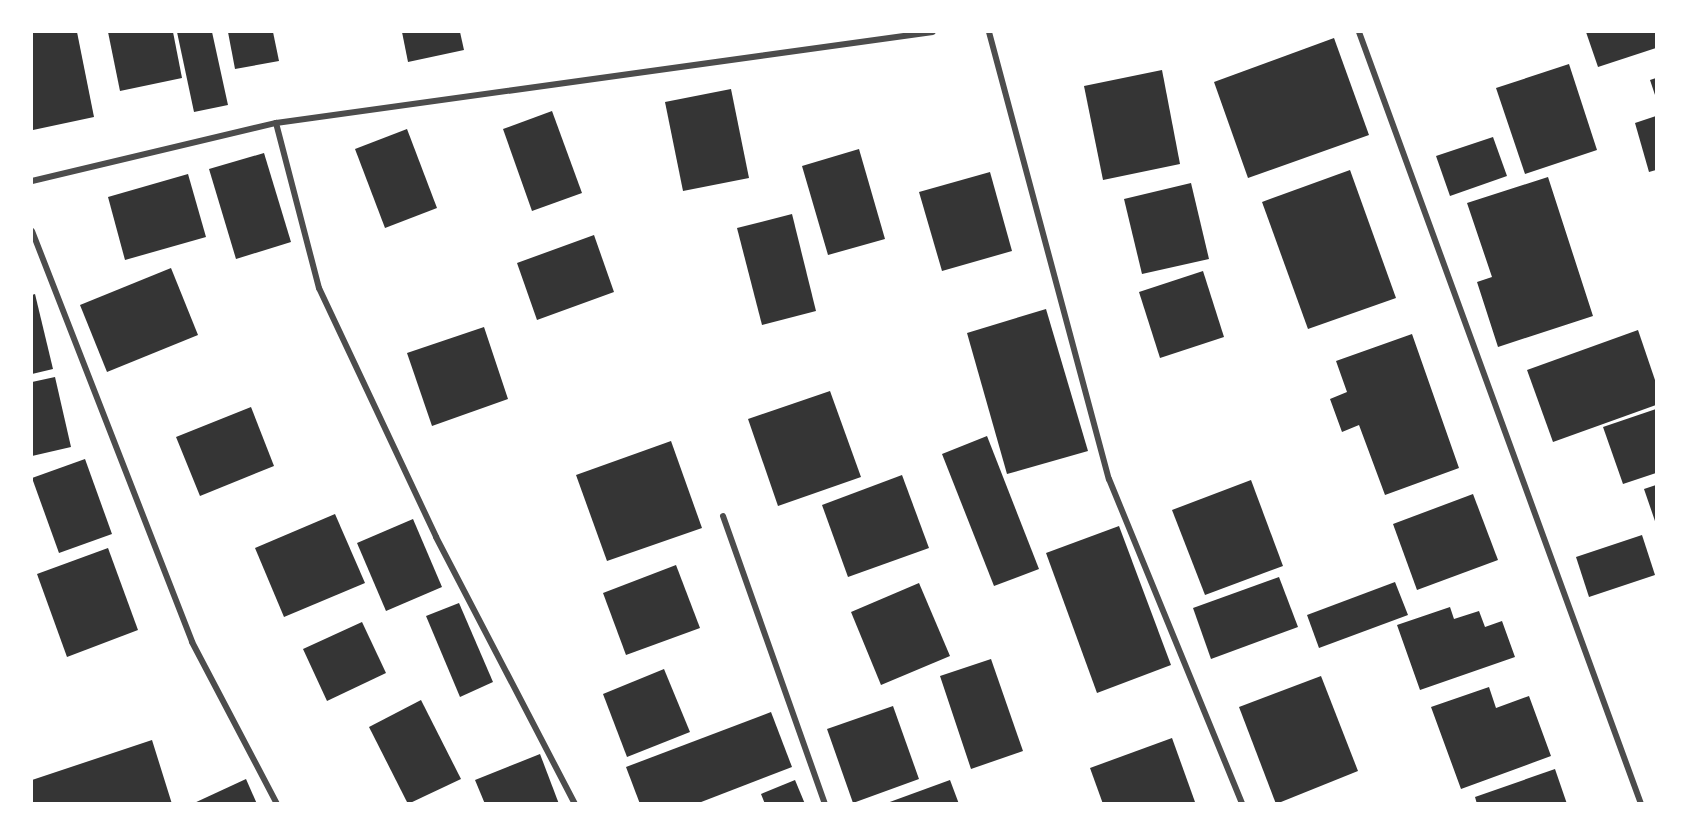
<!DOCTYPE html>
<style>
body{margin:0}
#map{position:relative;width:1688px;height:835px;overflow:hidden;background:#fff;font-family:"Roboto Condensed",sans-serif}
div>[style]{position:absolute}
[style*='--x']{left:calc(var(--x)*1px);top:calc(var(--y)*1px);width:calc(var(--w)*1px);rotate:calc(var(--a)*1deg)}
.building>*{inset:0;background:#353535}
.minor>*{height:6px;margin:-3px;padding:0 3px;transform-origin:3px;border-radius:3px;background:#4c4c4c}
span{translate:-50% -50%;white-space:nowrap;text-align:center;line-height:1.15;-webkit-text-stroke:6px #fff;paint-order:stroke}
.frame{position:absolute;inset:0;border:33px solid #fff;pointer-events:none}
</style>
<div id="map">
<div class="building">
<i style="clip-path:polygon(32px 32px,77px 32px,94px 117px,33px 130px)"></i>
<i style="clip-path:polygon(108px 32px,173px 32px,182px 78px,120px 91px)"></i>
<i style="clip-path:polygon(177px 32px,212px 32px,228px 105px,194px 112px)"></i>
<i style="clip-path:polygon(228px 32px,273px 32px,279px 61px,235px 69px)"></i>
<i style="clip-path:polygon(402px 32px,460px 32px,464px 50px,408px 62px)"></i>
<i style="clip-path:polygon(1586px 32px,1656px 32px,1656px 48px,1598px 67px)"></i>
<i style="clip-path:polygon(1334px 38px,1369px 135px,1248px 178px,1214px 82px)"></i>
<i style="clip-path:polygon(1569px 64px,1597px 150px,1525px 174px,1496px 88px)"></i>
<i style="clip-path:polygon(1162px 70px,1180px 164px,1103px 180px,1084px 86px)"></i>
<i style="clip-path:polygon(1656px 78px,1656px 98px,1650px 80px)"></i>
<i style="clip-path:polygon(731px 89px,749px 178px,683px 191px,665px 102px)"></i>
<i style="clip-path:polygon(552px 111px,582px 193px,532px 211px,503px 129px)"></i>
<i style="clip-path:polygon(1656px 116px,1656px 170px,1649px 172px,1635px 123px)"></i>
<i style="clip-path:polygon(407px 129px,437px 208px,385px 228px,355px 149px)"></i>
<i style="clip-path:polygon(1493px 137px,1507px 176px,1450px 196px,1436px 156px)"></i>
<i style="clip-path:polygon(859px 149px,885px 239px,828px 255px,802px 166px)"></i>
<i style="clip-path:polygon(264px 153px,291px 242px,236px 259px,209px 169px)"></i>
<i style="clip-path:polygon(1350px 170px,1396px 298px,1308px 329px,1262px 202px)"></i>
<i style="clip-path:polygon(990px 172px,1012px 251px,942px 271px,919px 192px)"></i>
<i style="clip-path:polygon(188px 174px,206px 237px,125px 260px,108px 197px)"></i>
<i style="clip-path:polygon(1548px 177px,1593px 316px,1498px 347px,1477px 282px,1492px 277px,1467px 203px)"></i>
<i style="clip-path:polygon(1191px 183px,1209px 259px,1142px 274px,1124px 199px)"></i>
<i style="clip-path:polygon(792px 214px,816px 311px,762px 325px,737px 228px)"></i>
<i style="clip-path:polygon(594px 235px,614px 292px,537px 320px,517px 263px)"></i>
<i style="clip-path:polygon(171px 268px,198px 335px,107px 372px,80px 305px)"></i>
<i style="clip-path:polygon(1203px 271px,1224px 337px,1160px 358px,1139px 292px)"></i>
<i style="clip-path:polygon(35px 294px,53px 369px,32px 374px,32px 295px)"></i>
<i style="clip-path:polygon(1046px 309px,1088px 451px,1007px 474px,967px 333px)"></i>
<i style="clip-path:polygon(484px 327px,508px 399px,432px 426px,407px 353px)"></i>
<i style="clip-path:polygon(1638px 330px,1656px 383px,1656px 405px,1553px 442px,1527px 370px)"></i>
<i style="clip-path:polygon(1412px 334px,1459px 468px,1385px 495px,1359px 425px,1342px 432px,1330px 399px,1347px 392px,1336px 361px)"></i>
<i style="clip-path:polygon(55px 377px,71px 447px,32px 456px,32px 382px)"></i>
<i style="clip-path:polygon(830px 391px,861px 477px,778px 506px,748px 419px)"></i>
<i style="clip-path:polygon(251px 407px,274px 466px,200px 496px,176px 437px)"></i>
<i style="clip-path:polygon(1656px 409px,1656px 473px,1623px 484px,1603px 427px)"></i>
<i style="clip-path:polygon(987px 436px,1039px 569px,994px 586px,942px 454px)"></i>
<i style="clip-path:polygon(671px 441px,702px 528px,607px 561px,576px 475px)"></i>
<i style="clip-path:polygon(85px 459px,112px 534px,59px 553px,32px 478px)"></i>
<i style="clip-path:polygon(902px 475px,929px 548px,848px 577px,822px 505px)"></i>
<i style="clip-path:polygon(1251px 480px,1283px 566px,1205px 595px,1172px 510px)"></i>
<i style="clip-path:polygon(1656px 485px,1656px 524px,1644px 489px)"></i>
<i style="clip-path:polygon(1473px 494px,1498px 560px,1417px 590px,1393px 524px)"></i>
<i style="clip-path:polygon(335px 514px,365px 583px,284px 617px,255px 548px)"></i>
<i style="clip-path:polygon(413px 519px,442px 587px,386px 611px,357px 543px)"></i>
<i style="clip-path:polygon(1119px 526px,1171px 665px,1097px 693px,1046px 553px)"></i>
<i style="clip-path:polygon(1642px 535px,1655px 575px,1589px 597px,1576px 557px)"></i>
<i style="clip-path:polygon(108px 548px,138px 630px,67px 657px,37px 574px)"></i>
<i style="clip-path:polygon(676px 565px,700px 628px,626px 655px,603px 593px)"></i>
<i style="clip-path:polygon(1279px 577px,1298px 627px,1211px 659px,1193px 608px)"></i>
<i style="clip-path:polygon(1395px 582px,1408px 615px,1319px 648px,1307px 615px)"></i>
<i style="clip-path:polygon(919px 583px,950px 656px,881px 685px,851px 612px)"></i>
<i style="clip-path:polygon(459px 603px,493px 682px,460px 697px,426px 616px)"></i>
<i style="clip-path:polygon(1450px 607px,1454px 619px,1479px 611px,1485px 627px,1502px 621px,1515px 657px,1420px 690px,1397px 625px)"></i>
<i style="clip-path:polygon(362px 622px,386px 673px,327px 701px,303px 649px)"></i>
<i style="clip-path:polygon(991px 659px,1023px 751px,971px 769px,940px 676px)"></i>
<i style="clip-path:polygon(664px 669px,690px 732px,627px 757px,603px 694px)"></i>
<i style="clip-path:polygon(1321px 676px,1358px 771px,1276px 804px,1239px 707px)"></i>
<i style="clip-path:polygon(1489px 687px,1496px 708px,1529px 696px,1551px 756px,1461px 789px,1431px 707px)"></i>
<i style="clip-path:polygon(421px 700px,461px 779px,408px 804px,369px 727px)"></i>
<i style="clip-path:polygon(893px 706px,919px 779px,853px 803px,827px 729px)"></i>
<i style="clip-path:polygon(771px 712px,792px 767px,696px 804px,640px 804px,626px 767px)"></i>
<i style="clip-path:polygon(1172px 738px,1195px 802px,1103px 804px,1090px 768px)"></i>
<i style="clip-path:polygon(152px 740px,172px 804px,32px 804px,32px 780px)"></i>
<i style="clip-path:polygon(540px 754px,559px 804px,485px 804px,475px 780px)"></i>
<i style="clip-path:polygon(1555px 769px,1567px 804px,1477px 804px,1475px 797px)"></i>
<i style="clip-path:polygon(246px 779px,257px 804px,192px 804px)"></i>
<i style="clip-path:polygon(795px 780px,805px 804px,765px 804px,761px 794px)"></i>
<i style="clip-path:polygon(950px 780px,959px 804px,887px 804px,887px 803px)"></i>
</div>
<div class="minor">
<i style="--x:989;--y:32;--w:463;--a:75"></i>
<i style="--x:1109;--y:479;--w:351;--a:67.7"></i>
<i style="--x:1359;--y:32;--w:822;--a:69.93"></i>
<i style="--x:276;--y:123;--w:171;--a:75.4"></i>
<i style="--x:319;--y:288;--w:275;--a:64.8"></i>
<i style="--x:436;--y:537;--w:301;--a:62.5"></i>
<i style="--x:32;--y:181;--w:251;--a:-13.4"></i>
<i style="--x:276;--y:123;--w:663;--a:-7.89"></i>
<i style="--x:32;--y:231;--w:441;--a:68.7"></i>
<i style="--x:192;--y:642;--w:183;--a:62.3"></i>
<i style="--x:723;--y:516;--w:306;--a:70.5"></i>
</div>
<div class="frame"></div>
</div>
